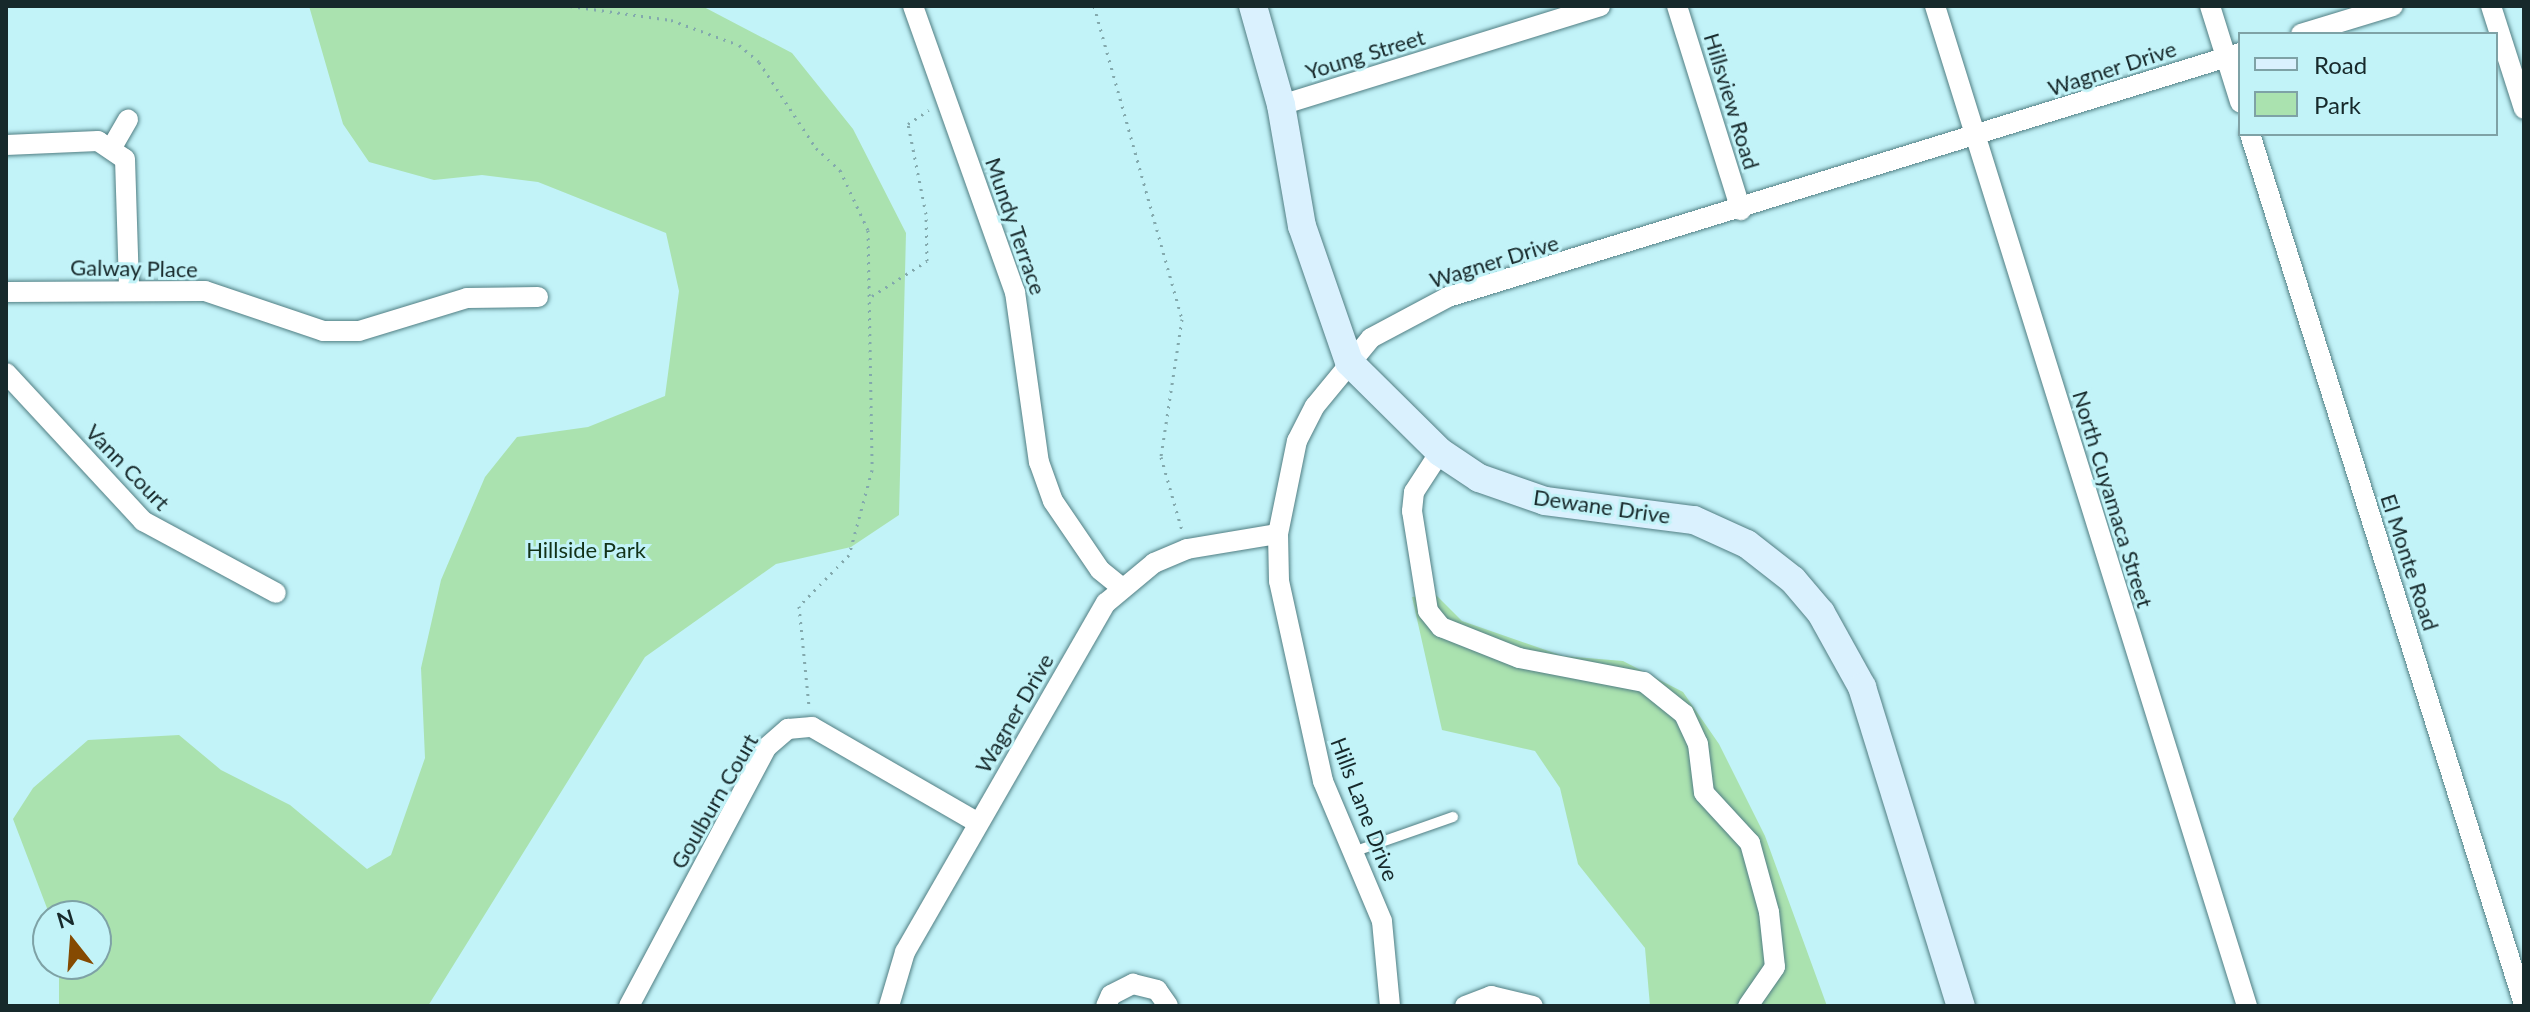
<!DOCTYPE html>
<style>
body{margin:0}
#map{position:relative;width:2530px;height:1012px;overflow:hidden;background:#c2f3f8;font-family:Lato,sans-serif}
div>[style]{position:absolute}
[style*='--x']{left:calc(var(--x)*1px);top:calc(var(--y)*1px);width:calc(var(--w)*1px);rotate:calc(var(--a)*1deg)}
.green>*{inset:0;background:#aae2af}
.path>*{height:3px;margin-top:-1.5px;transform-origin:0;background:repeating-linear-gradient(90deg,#83a9ad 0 2px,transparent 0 8px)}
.roads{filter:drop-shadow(0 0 2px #517e83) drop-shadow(0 0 2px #517e83)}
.lane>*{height:10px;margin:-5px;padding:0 5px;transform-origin:5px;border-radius:5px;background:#fff}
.street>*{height:20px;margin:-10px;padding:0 10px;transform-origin:10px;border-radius:10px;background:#fff}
.secondary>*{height:28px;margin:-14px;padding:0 14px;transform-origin:14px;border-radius:14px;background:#daf1fe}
span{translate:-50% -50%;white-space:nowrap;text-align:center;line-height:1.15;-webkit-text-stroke:6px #c2f3f8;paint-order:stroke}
.street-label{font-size:22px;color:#17292b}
.park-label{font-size:22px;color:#123217}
.frame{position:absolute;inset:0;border:8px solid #17292b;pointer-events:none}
.legend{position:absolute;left:2238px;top:32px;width:260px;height:104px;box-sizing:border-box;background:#c2f3f8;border:2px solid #7ea2a6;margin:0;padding:10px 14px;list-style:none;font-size:24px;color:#17292b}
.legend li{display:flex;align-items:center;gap:16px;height:40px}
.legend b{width:40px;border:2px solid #7ea2a6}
.north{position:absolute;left:32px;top:900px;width:80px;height:80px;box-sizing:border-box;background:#c2f3f8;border:2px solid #7ea2a6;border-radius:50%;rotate:343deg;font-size:22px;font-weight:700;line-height:32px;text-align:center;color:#17292b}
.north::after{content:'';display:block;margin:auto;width:28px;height:36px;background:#854a02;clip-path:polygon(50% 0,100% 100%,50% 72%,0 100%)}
</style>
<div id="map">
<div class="green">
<i style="clip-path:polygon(309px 6px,702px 6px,792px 53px,853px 129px,906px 233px,899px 515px,851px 547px,776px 564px,645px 657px,428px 1006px,59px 1006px,59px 964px,96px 964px,96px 916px,50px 916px,13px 819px,33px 788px,88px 740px,179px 735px,221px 770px,290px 805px,367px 869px,391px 855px,425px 758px,421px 668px,441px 580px,485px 477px,517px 437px,588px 427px,665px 396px,679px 291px,666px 233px,538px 182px,482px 175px,434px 180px,369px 162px,343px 124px)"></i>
<i style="clip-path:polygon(1435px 594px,1462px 621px,1563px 656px,1623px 661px,1683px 692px,1719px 744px,1765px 836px,1827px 1006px,1650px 1006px,1645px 948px,1578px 864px,1560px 788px,1535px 751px,1442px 730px,1412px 597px)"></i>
</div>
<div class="path">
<i style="--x:570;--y:6;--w:102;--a:7.9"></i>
<i style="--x:671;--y:20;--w:72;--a:20.2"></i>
<i style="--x:739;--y:45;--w:26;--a:40"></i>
<i style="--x:759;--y:62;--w:103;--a:56.5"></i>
<i style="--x:816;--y:148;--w:33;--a:43"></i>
<i style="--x:840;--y:170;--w:66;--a:65"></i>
<i style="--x:868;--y:230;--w:240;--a:89"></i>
<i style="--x:872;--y:470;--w:88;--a:105.1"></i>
<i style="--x:849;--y:555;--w:71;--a:134.4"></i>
<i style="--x:799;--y:606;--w:101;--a:84.3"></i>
<i style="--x:1094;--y:6;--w:325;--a:74.3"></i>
<i style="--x:1182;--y:319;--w:140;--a:98.7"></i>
<i style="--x:1161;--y:457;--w:76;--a:74"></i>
<i style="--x:872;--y:296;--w:65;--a:-32.5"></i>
<i style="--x:927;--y:261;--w:47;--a:-91.2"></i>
<i style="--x:926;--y:214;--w:92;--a:-101.3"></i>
<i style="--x:908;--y:124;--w:25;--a:-34"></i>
</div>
<div class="roads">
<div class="lane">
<i style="--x:1353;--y:852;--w:106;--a:-19.3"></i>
</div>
<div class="street">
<i style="--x:913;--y:6;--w:304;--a:70.4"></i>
<i style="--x:1015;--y:292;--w:172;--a:82"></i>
<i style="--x:1039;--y:462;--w:41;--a:70.3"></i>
<i style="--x:1053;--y:501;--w:83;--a:55.7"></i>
<i style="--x:1100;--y:570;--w:27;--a:39"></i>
<i style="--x:1677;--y:6;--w:214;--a:72.6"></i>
<i style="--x:1935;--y:6;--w:1048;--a:72.67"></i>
<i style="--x:2210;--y:6;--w:101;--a:72.6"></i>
<i style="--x:2491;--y:6;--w:108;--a:72.2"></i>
<i style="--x:2301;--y:34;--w:96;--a:-16.9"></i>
<i style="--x:1281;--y:105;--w:334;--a:-17.2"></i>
<i style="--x:2250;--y:134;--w:912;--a:72.52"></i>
<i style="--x:6;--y:145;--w:92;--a:-2.5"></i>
<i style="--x:98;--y:141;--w:32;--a:34"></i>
<i style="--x:125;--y:159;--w:130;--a:88.2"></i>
<i style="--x:111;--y:149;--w:34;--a:-60"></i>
<i style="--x:6;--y:292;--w:199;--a:-0.3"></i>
<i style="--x:205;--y:291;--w:125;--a:18.7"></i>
<i style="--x:323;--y:331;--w:36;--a:0"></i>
<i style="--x:359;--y:331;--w:113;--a:-17"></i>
<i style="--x:467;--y:298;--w:71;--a:-0.8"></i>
<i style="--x:6;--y:373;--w:202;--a:47.2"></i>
<i style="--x:143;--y:521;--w:151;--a:28.4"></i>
<i style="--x:1440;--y:452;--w:48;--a:123"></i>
<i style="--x:1414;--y:492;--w:19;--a:96"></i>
<i style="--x:1412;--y:511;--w:101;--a:80.9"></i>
<i style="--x:1428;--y:611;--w:21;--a:51"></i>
<i style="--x:1441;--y:627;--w:84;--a:21.7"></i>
<i style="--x:1519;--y:658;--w:127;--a:10.9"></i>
<i style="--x:1644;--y:682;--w:51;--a:38.7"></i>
<i style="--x:1684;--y:714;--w:33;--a:65"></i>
<i style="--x:1698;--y:744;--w:49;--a:83"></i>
<i style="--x:1704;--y:793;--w:68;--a:47.4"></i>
<i style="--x:1750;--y:843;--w:72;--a:74.6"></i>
<i style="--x:1769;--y:912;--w:55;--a:83.8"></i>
<i style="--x:1775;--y:967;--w:47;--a:124.7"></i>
<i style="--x:629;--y:1006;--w:293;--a:-62"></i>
<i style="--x:767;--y:747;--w:28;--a:-41"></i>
<i style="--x:788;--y:729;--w:24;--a:-5"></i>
<i style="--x:812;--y:727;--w:192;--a:30"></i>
<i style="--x:889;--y:1006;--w:56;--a:-73.5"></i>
<i style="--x:905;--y:952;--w:403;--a:-60.1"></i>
<i style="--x:1106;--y:603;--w:62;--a:-39.8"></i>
<i style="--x:1154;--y:563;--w:36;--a:-23"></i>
<i style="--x:1187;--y:549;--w:92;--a:-9.4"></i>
<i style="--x:1106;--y:1006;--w:12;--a:-66"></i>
<i style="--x:1111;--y:995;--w:25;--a:-27"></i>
<i style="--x:1133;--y:984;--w:25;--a:14"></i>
<i style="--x:1157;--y:990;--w:19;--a:55"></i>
<i style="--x:1390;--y:1006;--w:85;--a:-95.4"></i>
<i style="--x:1382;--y:921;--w:152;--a:-112.9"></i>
<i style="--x:1323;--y:781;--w:205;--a:-102.4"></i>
<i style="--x:1279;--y:581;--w:47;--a:-91.2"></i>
<i style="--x:1278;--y:534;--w:95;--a:-78.5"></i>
<i style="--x:1297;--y:441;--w:39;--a:-63"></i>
<i style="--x:1315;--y:406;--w:88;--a:-50.5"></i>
<i style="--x:1371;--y:338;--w:87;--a:-28"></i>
<i style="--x:1448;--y:297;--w:829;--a:-17.12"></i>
<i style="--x:1465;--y:1006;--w:28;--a:-21"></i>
<i style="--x:1491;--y:996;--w:43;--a:13.4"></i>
</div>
<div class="secondary">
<i style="--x:1253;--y:6;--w:103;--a:74.2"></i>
<i style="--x:1281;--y:105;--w:123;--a:80.2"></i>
<i style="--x:1302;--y:226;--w:144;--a:70.9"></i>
<i style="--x:1349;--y:362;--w:128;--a:44.7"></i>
<i style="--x:1440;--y:452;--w:47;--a:33.7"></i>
<i style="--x:1479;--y:478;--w:70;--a:19.2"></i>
<i style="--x:1545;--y:501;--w:150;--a:7.3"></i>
<i style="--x:1694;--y:520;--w:58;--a:24.4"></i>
<i style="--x:1747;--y:544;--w:58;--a:38"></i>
<i style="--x:1793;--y:580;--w:43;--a:49.7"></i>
<i style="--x:1821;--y:613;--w:85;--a:61"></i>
<i style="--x:1862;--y:687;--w:334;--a:72.8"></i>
</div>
</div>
<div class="street-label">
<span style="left:1365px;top:54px;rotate:-17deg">Young Street</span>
<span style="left:2112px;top:68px;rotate:-18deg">Wagner Drive</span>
<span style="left:1732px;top:101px;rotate:73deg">Hillsview Road</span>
<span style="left:1016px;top:226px;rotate:71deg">Mundy Terrace</span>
<span style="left:1494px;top:261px;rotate:-17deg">Wagner Drive</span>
<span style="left:134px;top:268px;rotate:1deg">Galway Place</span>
<span style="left:128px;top:467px;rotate:46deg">Vann Court</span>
<span style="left:2113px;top:499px;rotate:73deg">North Cuyamaca Street</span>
<span style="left:1602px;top:506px;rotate:8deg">Dewane Drive</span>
<span style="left:2410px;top:562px;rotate:72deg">El Monte Road</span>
<span style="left:1014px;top:713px;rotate:-60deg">Wagner Drive</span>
<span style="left:714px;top:801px;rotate:-60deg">Goulburn Court</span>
<span style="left:1365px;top:809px;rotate:69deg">Hills Lane Drive</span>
</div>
<div class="park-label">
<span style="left:586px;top:550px">Hillside Park</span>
</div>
<div class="frame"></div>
<ul class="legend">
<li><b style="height:10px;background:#daf1fe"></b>Road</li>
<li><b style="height:22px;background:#aae2af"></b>Park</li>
</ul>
<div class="north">N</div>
</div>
